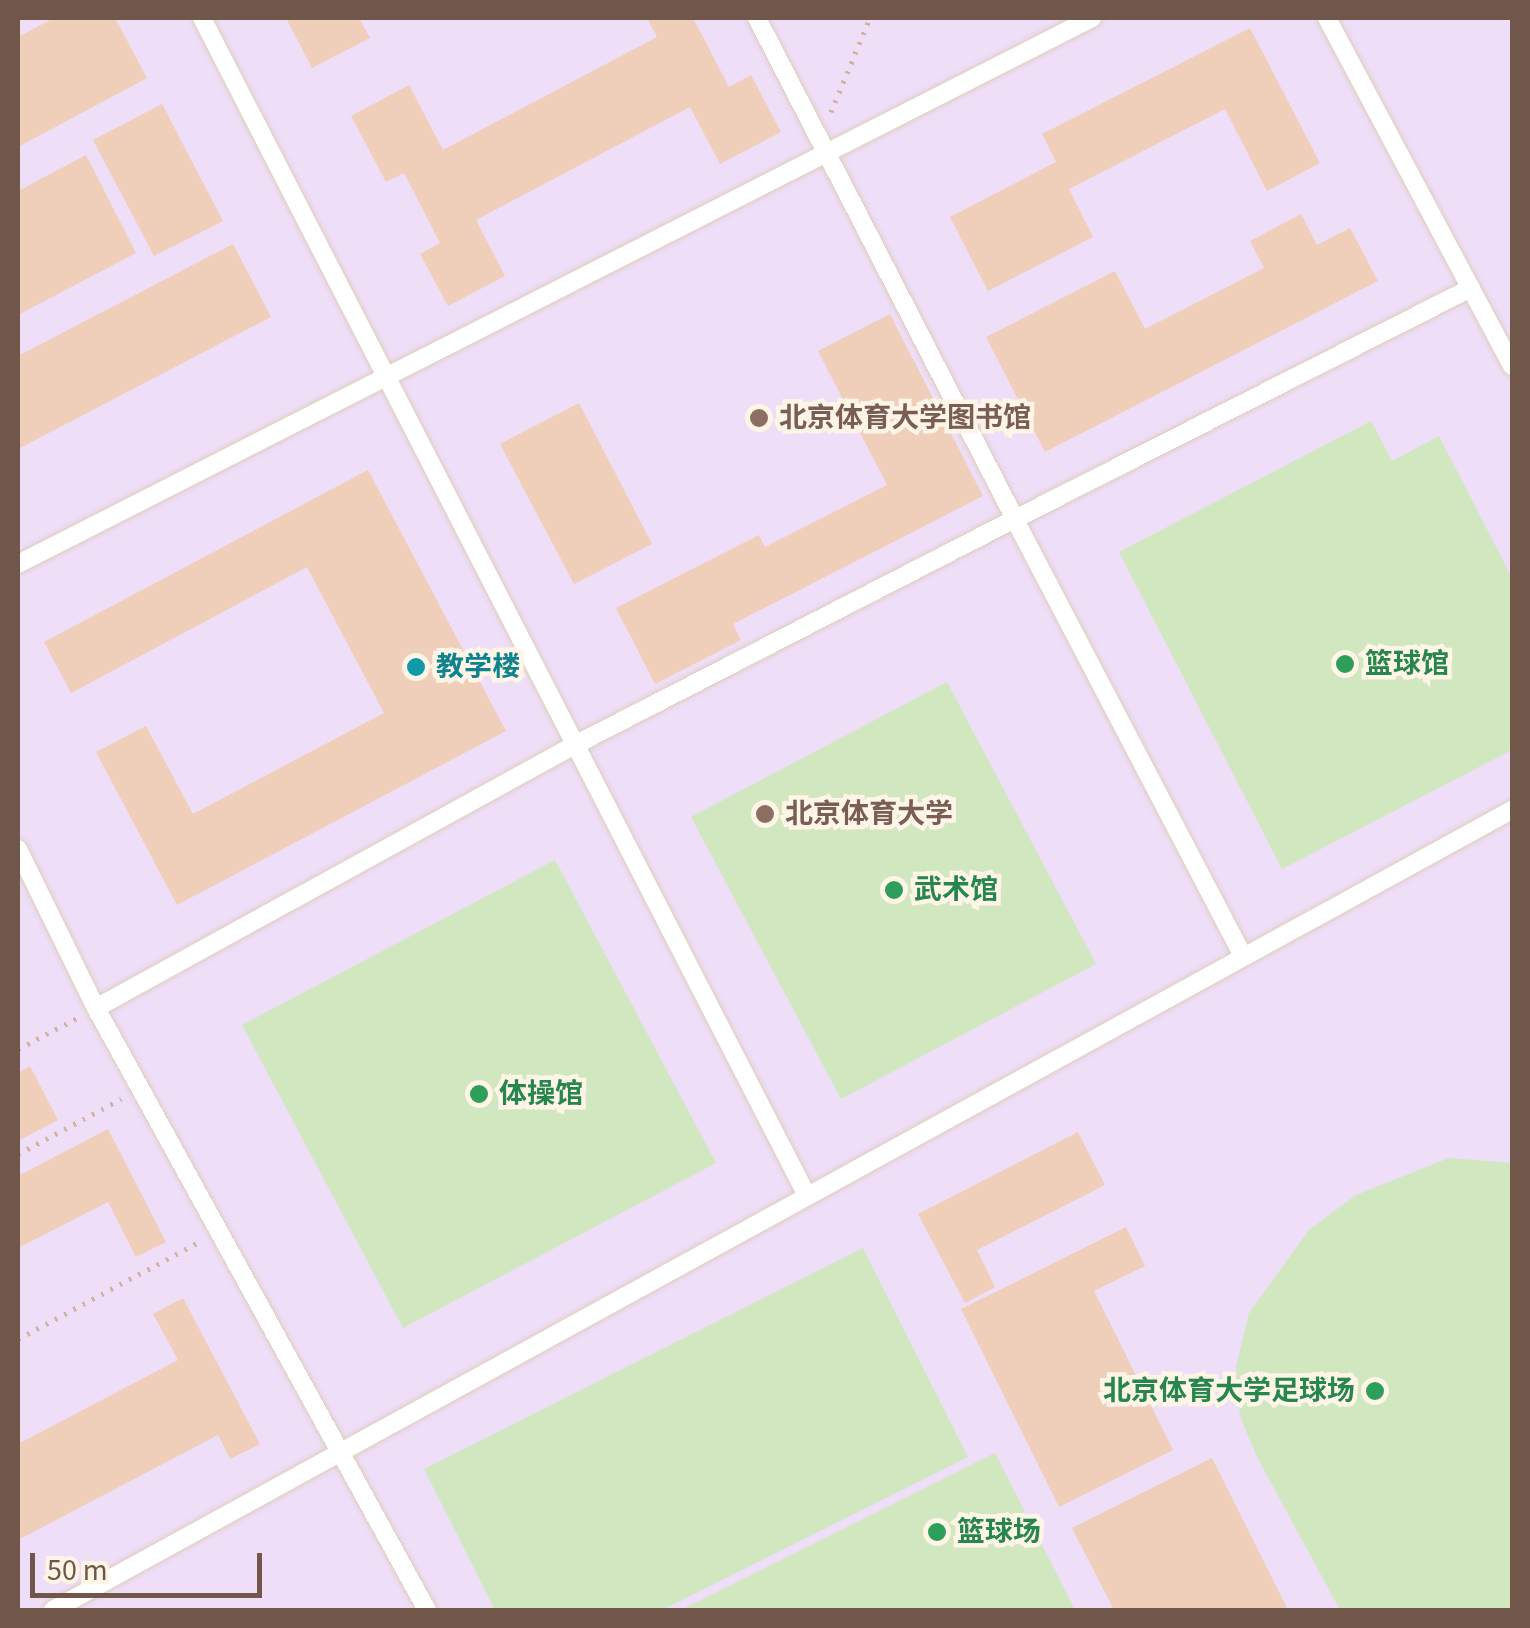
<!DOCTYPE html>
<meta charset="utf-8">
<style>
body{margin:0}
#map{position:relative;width:1530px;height:1628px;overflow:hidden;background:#fbf1e1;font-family:"Source Sans 3","Noto Sans SC",sans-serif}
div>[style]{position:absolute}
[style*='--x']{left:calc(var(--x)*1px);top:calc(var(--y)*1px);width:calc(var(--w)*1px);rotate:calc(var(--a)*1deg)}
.education>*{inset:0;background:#eedef7}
.green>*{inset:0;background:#d0e7c0}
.building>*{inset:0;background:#efcfba}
.path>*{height:5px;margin-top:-2.5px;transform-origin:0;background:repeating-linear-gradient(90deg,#d3b29d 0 2.5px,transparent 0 10.5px)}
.roads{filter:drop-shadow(0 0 2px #decdbd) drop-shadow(0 0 2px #decdbd)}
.lane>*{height:18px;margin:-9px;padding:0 9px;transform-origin:9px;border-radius:9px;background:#fff}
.dots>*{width:28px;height:28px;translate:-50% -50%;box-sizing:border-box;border:5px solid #fef5e6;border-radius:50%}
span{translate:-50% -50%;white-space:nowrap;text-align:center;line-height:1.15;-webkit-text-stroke:9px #fef5e6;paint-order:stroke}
.education-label{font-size:28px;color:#785e54;font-weight:700}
.left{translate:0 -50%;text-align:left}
.leisure-label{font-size:28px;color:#27864d;font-weight:700}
.right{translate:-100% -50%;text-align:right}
.culture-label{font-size:28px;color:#0d838f;font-weight:700}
.frame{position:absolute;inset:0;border:20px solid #705749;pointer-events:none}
.scale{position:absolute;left:30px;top:1553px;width:232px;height:45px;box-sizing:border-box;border:5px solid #705749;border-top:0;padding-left:12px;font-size:30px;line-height:35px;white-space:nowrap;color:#705749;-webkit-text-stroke:8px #fef5e6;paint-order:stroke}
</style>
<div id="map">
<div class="education">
<i style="clip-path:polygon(18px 18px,1512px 18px,1512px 1610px,18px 1610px)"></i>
</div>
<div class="green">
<i style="clip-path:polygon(1371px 421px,1392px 461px,1439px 436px,1512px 578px,1512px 750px,1282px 869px,1119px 552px)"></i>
<i style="clip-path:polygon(947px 682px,1096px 964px,841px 1099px,691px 817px)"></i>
<i style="clip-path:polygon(555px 860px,716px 1163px,403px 1328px,242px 1025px)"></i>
<i style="clip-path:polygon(1449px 1158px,1512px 1163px,1512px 1610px,1340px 1610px,1256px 1455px,1240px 1416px,1236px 1367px,1249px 1313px,1309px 1230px,1356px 1195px)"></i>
<i style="clip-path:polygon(863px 1248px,968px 1457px,662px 1610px,495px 1610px,424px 1469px)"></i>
<i style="clip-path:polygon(995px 1453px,1075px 1610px,681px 1610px)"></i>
</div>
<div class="building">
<i style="clip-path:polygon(54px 18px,115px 18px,147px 78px,18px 147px,18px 37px)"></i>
<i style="clip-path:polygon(286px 18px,359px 18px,370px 38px,312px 68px)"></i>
<i style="clip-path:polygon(647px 18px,693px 18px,729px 87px,751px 75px,781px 132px,720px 164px,690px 107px,476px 220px,505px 276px,448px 306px,420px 254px,440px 243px,404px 173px,386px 182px,351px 116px,409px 85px,443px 150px,657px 37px)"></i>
<i style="clip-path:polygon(1250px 28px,1320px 163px,1267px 191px,1225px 109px,1069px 189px,1093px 237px,988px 291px,950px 217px,1056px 162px,1042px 134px)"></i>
<i style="clip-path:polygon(162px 104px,223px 221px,154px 256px,93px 140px)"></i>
<i style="clip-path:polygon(86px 155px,136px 253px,18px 315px,18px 191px)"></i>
<i style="clip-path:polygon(1301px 214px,1317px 245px,1350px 228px,1378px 281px,1045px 452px,986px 337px,1115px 271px,1145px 329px,1264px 268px,1250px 241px)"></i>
<i style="clip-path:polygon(233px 244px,271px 317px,18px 449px,18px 356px)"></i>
<i style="clip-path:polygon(890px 314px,983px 496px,733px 624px,741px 640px,655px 684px,616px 608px,759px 535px,765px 547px,887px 485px,818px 351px)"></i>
<i style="clip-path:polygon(579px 403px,652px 544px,574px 584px,500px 444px)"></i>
<i style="clip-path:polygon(368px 470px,506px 731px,177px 905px,96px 752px,146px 726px,193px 814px,384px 713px,307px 567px,71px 693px,44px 642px)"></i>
<i style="clip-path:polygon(30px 1066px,58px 1120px,18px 1141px,18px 1073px)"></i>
<i style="clip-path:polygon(108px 1129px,166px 1242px,136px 1257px,108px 1202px,18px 1248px,18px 1176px)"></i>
<i style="clip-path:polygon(1078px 1132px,1105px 1185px,977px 1250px,995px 1287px,965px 1303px,918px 1214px)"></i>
<i style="clip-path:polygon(1126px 1227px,1145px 1266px,1094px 1291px,1173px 1450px,1059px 1507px,961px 1309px)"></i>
<i style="clip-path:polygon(183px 1298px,260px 1444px,230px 1459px,218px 1435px,18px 1540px,18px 1444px,178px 1360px,153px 1314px)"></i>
<i style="clip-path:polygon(1212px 1458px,1288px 1610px,1114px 1610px,1072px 1528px)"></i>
</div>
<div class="path">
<i style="--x:831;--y:112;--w:102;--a:-67.5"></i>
<i style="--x:18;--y:1049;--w:67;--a:-27.7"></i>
<i style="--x:18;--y:1154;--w:117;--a:-28.1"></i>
<i style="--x:18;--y:1339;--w:203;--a:-28.2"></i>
</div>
<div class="roads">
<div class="lane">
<i style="--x:202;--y:18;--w:1322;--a:62.81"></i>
<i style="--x:1327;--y:18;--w:394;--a:62"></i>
<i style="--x:18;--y:564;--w:1205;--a:-26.95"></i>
<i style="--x:18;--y:849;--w:177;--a:63.9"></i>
<i style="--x:96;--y:1008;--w:687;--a:61.2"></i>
<i style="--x:1243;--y:956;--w:493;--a:-117.6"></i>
<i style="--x:1015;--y:519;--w:511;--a:-26.87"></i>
<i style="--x:96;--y:1008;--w:542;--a:-28.79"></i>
<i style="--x:571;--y:747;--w:499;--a:-27.2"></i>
<i style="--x:1015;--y:519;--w:564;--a:-117.25"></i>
<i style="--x:53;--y:1610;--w:1664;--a:-28.74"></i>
</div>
</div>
<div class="dots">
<i style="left:759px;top:418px;background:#8d6e63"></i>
<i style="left:1345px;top:664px;background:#2e9e5b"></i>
<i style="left:416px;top:667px;background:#0f9aa8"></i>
<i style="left:765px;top:814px;background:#8d6e63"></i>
<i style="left:894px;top:890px;background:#2e9e5b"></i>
<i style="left:479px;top:1094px;background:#2e9e5b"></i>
<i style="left:1375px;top:1391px;background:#2e9e5b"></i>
<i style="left:937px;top:1532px;background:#2e9e5b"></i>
</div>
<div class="education-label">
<span class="left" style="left:779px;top:418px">北京体育大学图书馆</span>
<span class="left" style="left:785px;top:814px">北京体育大学</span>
</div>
<div class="leisure-label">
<span class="left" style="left:1365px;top:664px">篮球馆</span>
<span class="left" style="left:914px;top:890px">武术馆</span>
<span class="left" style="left:499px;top:1094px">体操馆</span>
<span class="right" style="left:1355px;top:1391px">北京体育大学足球场</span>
<span class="left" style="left:957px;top:1532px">篮球场</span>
</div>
<div class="culture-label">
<span class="left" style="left:436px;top:667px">教学楼</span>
</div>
<div class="frame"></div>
<div class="scale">50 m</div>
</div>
